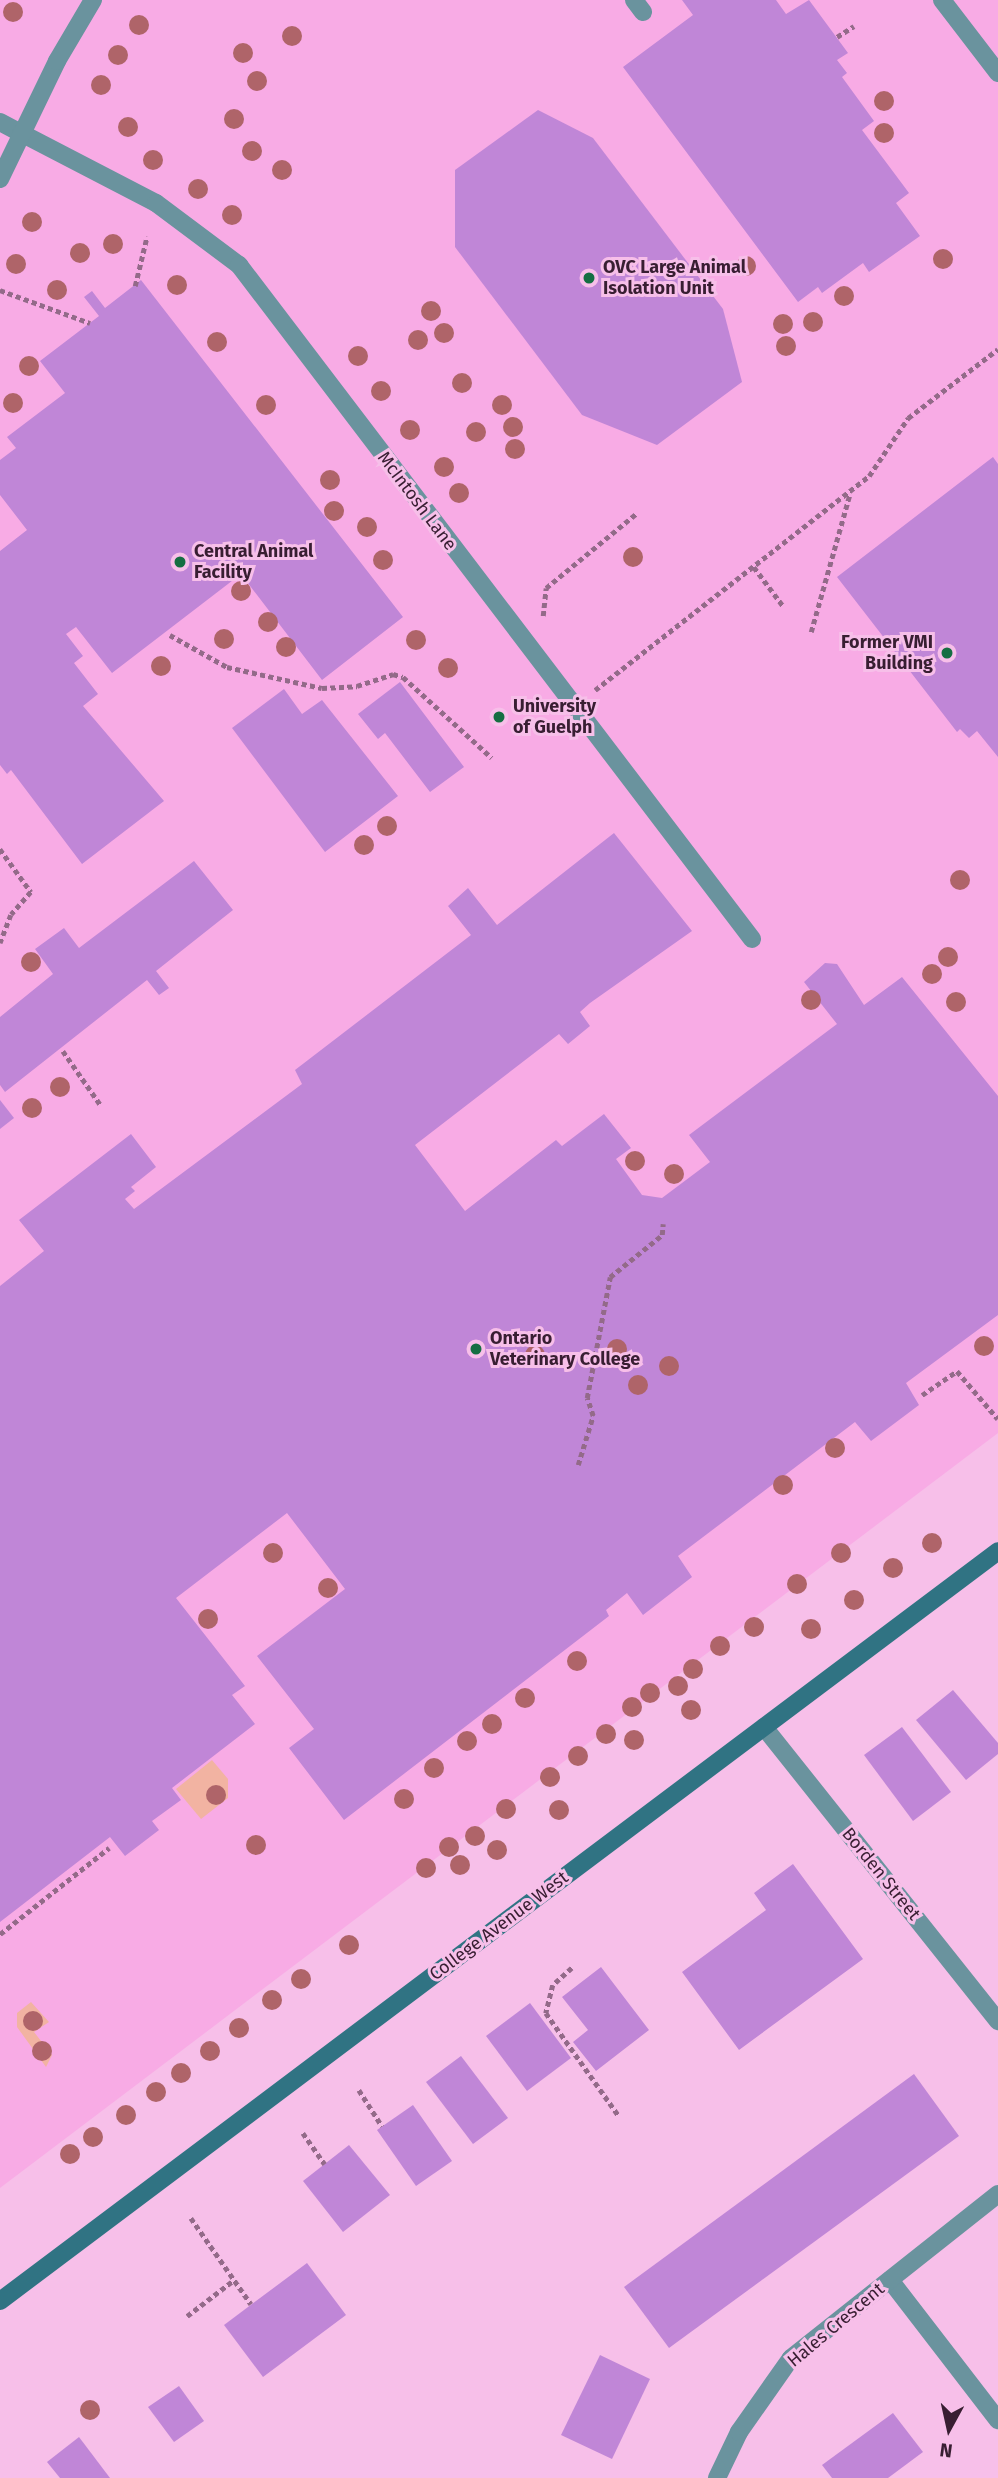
<!DOCTYPE html>
<style>
body{margin:0}
#map{position:relative;width:998px;height:2478px;overflow:hidden;background:#f7bfe9;font-family:"Fira Sans",sans-serif}
div>[style]{position:absolute}
[style*='--x']{left:calc(var(--x)*1px);top:calc(var(--y)*1px);width:calc(var(--w)*1px);rotate:calc(var(--a)*1deg)}
.built>*{inset:0;background:#f8abe5}
.green>*{inset:0;background:#f2b3a2}
.building>*{inset:0;background:#c086d7}
.path>*{height:4.5px;margin-top:-2.25px;transform-origin:0;background:repeating-linear-gradient(90deg,#936a89 0 5px,transparent 0 8.5px)}
.lane>*{height:18px;margin:-9px;padding:0 9px;transform-origin:9px;border-radius:9px;background:#6a939e}
.street>*{height:18px;margin:-9px;padding:0 9px;transform-origin:9px;border-radius:9px;background:#6a939e}
.secondary>*{height:18px;margin:-9px;padding:0 9px;transform-origin:9px;border-radius:9px;background:#307383}
.trees>*{width:20px;height:20px;margin:-10px;border-radius:50%;background:#af6469}
.dots>*{width:19px;height:19px;translate:-50% -50%;box-sizing:border-box;border:4px solid #f7bfe9;border-radius:50%}
span{translate:-50% -50%;white-space:nowrap;text-align:center;line-height:1.15;-webkit-text-stroke:6px #f7bfe9;paint-order:stroke}
.poi-label{font-size:18px;color:#381e32;font-weight:700}
.left{translate:0 -50%;text-align:left}
.right{translate:-100% -50%;text-align:right}
.street-label{font-size:18px;color:#381e32}
.north{position:absolute;left:914px;top:2394px;width:70px;height:70px;-webkit-text-stroke:5px #f7bfe9;paint-order:stroke;rotate:188deg;font-size:19px;font-weight:700;line-height:28px;text-align:center;color:#381e32}
.north::after{content:'';display:block;margin:auto;width:24px;height:32px;background:#381e32;clip-path:polygon(50% 0,100% 100%,50% 72%,0 100%)}
</style>
<div id="map">
<div class="built">
<i style="clip-path:polygon(0 0,998px 0,998px 1433px,0 2188px)"></i>
</div>
<div class="green">
<i style="clip-path:polygon(212px 1760px,228px 1779px,228px 1798px,201px 1819px,176px 1789px)"></i>
<i style="clip-path:polygon(31px 2002px,49px 2022px,34px 2032px,52px 2055px,46px 2067px,17px 2027px,17px 2013px)"></i>
</div>
<div class="building">
<i style="clip-path:polygon(682px 0,776px 0,786px 14px,809px 0,848px 53px,837px 60px,847px 73px,842px 77px,874px 121px,862px 130px,909px 193px,896px 203px,920px 236px,869px 272px,863px 263px,822px 293px,818px 287px,798px 302px,623px 67px,693px 15px)"></i>
<i style="clip-path:polygon(538px 110px,593px 138px,723px 309px,742px 382px,657px 445px,582px 415px,455px 247px,455px 170px)"></i>
<i style="clip-path:polygon(141px 280px,403px 617px,322px 680px,241px 574px,112px 673px,76px 627px,66px 634px,83px 656px,74px 663px,98px 694px,83px 706px,164px 801px,82px 864px,11px 770px,7px 774px,0 765px,0 551px,27px 530px,0 495px,0 460px,16px 448px,7px 437px,65px 393px,40px 361px,99px 316px,84px 297px,92px 291px,105px 308px)"></i>
<i style="clip-path:polygon(993px 457px,998px 464px,998px 757px,977px 731px,969px 738px,960px 729px,957px 732px,837px 577px)"></i>
<i style="clip-path:polygon(400px 682px,464px 767px,430px 792px,385px 733px,378px 739px,358px 714px)"></i>
<i style="clip-path:polygon(284px 689px,302px 714px,322px 700px,398px 796px,325px 852px,232px 728px)"></i>
<i style="clip-path:polygon(614px 833px,692px 931px,590px 1003px,580px 1012px,590px 1026px,568px 1044px,559px 1034px,415px 1145px,465px 1211px,556px 1140px,562px 1146px,604px 1114px,631px 1148px,616px 1159px,642px 1195px,662px 1198px,710px 1162px,689px 1135px,837px 1024px,804px 982px,825px 963px,837px 964px,864px 1005px,902px 977px,998px 1096px,998px 1315px,906px 1383px,919px 1405px,871px 1441px,855px 1422px,678px 1556px,692px 1577px,643px 1615px,627px 1593px,606px 1610px,609px 1616px,344px 1820px,289px 1748px,314px 1729px,257px 1656px,345px 1589px,287px 1513px,176px 1598px,245px 1686px,232px 1695px,255px 1724px,172px 1788px,181px 1800px,152px 1821px,159px 1830px,125px 1856px,110px 1837px,0 1922px,0 1286px,44px 1251px,19px 1220px,131px 1134px,156px 1167px,131px 1187px,135px 1191px,125px 1199px,134px 1209px,302px 1084px,295px 1070px,471px 935px,448px 906px,468px 888px,497px 925px)"></i>
<i style="clip-path:polygon(194px 861px,233px 910px,156px 971px,169px 988px,159px 995px,147px 980px,5px 1092px,0 1085px,0 1017px,53px 974px,35px 949px,64px 928px,79px 948px)"></i>
<i style="clip-path:polygon(0 1100px,14px 1118px,0 1129px)"></i>
<i style="clip-path:polygon(953px 1690px,998px 1743px,998px 1754px,966px 1780px,916px 1720px)"></i>
<i style="clip-path:polygon(902px 1727px,951px 1792px,913px 1821px,864px 1755px)"></i>
<i style="clip-path:polygon(793px 1864px,863px 1959px,739px 2050px,682px 1972px,766px 1910px,754px 1893px)"></i>
<i style="clip-path:polygon(601px 1967px,649px 2030px,596px 2071px,573px 2042px,588px 2030px,562px 1997px)"></i>
<i style="clip-path:polygon(530px 2003px,571px 2058px,527px 2091px,486px 2036px)"></i>
<i style="clip-path:polygon(461px 2056px,508px 2118px,473px 2144px,426px 2082px)"></i>
<i style="clip-path:polygon(914px 2074px,959px 2136px,669px 2348px,624px 2287px)"></i>
<i style="clip-path:polygon(413px 2105px,452px 2161px,416px 2186px,377px 2130px)"></i>
<i style="clip-path:polygon(349px 2145px,390px 2195px,343px 2232px,303px 2181px)"></i>
<i style="clip-path:polygon(307px 2263px,346px 2315px,263px 2377px,224px 2325px)"></i>
<i style="clip-path:polygon(600px 2355px,650px 2379px,612px 2459px,561px 2435px)"></i>
<i style="clip-path:polygon(179px 2386px,204px 2421px,174px 2442px,148px 2407px)"></i>
<i style="clip-path:polygon(893px 2413px,923px 2452px,888px 2478px,832px 2478px,822px 2465px)"></i>
<i style="clip-path:polygon(79px 2437px,110px 2478px,60px 2478px,47px 2462px)"></i>
</div>
<div class="path">
<i style="--x:837;--y:37;--w:20;--a:-33"></i>
<i style="--x:135;--y:286;--w:51;--a:-76.5"></i>
<i style="--x:0;--y:290;--w:96;--a:20.1"></i>
<i style="--x:754;--y:567;--w:50;--a:53.1"></i>
<i style="--x:543;--y:616;--w:28;--a:-84"></i>
<i style="--x:546;--y:588;--w:118;--a:-39.5"></i>
<i style="--x:811;--y:632;--w:144;--a:-74.3"></i>
<i style="--x:170;--y:635;--w:65;--a:29.3"></i>
<i style="--x:227;--y:667;--w:97;--a:12.5"></i>
<i style="--x:322;--y:688;--w:35;--a:-3"></i>
<i style="--x:357;--y:686;--w:38;--a:-18"></i>
<i style="--x:393;--y:674;--w:10;--a:17"></i>
<i style="--x:403;--y:677;--w:120;--a:42.3"></i>
<i style="--x:595;--y:690;--w:348;--a:-38"></i>
<i style="--x:869;--y:476;--w:70;--a:-56.1"></i>
<i style="--x:908;--y:418;--w:113;--a:-37.5"></i>
<i style="--x:0;--y:849;--w:53;--a:54.2"></i>
<i style="--x:31;--y:892;--w:30;--a:131"></i>
<i style="--x:11;--y:915;--w:30;--a:111"></i>
<i style="--x:63;--y:1051;--w:65;--a:55.1"></i>
<i style="--x:922;--y:1395;--w:42;--a:-34.4"></i>
<i style="--x:957;--y:1371;--w:63;--a:49.5"></i>
<i style="--x:578;--y:1465;--w:51;--a:-73"></i>
<i style="--x:593;--y:1416;--w:19;--a:-108"></i>
<i style="--x:587;--y:1398;--w:123;--a:-79.2"></i>
<i style="--x:610;--y:1277;--w:67;--a:-38.9"></i>
<i style="--x:662;--y:1235;--w:11;--a:-85"></i>
<i style="--x:0;--y:1934;--w:139;--a:-38.3"></i>
<i style="--x:572;--y:1968;--w:25;--a:138"></i>
<i style="--x:553;--y:1985;--w:29;--a:104"></i>
<i style="--x:546;--y:2013;--w:126;--a:54.7"></i>
<i style="--x:359;--y:2090;--w:43;--a:57.4"></i>
<i style="--x:303;--y:2133;--w:38;--a:55"></i>
<i style="--x:191;--y:2218;--w:105;--a:55.1"></i>
<i style="--x:187;--y:2316;--w:59;--a:-37.5"></i>
</div>
<div class="lane">
<i style="--x:634;--y:0;--w:15;--a:53"></i>
<i style="--x:0;--y:122;--w:24;--a:28"></i>
</div>
<div class="street">
<i style="--x:942;--y:0;--w:92;--a:52.5"></i>
<i style="--x:21;--y:133;--w:152;--a:27.4"></i>
<i style="--x:156;--y:203;--w:104;--a:36.8"></i>
<i style="--x:239;--y:265;--w:847;--a:52.72"></i>
<i style="--x:0;--y:179;--w:131;--a:-64.2"></i>
<i style="--x:57;--y:61;--w:71;--a:-59.5"></i>
<i style="--x:764;--y:1727;--w:376;--a:51.5"></i>
<i style="--x:890;--y:2280;--w:177;--a:52.4"></i>
<i style="--x:717;--y:2478;--w:51;--a:-64.4"></i>
<i style="--x:739;--y:2432;--w:90;--a:-54.9"></i>
<i style="--x:791;--y:2358;--w:264;--a:-38.4"></i>
</div>
<div class="secondary">
<i style="--x:0;--y:2301;--w:1248;--a:-36.92"></i>
</div>
<div class="trees">
<i style="left:13px;top:12px"></i>
<i style="left:139px;top:25px"></i>
<i style="left:292px;top:36px"></i>
<i style="left:243px;top:53px"></i>
<i style="left:118px;top:55px"></i>
<i style="left:257px;top:81px"></i>
<i style="left:101px;top:85px"></i>
<i style="left:884px;top:101px"></i>
<i style="left:234px;top:119px"></i>
<i style="left:128px;top:127px"></i>
<i style="left:884px;top:133px"></i>
<i style="left:252px;top:151px"></i>
<i style="left:153px;top:160px"></i>
<i style="left:282px;top:170px"></i>
<i style="left:198px;top:189px"></i>
<i style="left:232px;top:215px"></i>
<i style="left:32px;top:222px"></i>
<i style="left:113px;top:244px"></i>
<i style="left:80px;top:253px"></i>
<i style="left:943px;top:259px"></i>
<i style="left:16px;top:264px"></i>
<i style="left:746px;top:266px"></i>
<i style="left:177px;top:285px"></i>
<i style="left:57px;top:290px"></i>
<i style="left:844px;top:296px"></i>
<i style="left:431px;top:311px"></i>
<i style="left:813px;top:322px"></i>
<i style="left:783px;top:324px"></i>
<i style="left:444px;top:333px"></i>
<i style="left:418px;top:340px"></i>
<i style="left:217px;top:342px"></i>
<i style="left:786px;top:346px"></i>
<i style="left:358px;top:356px"></i>
<i style="left:29px;top:366px"></i>
<i style="left:462px;top:383px"></i>
<i style="left:381px;top:391px"></i>
<i style="left:13px;top:403px"></i>
<i style="left:266px;top:405px"></i>
<i style="left:502px;top:405px"></i>
<i style="left:513px;top:427px"></i>
<i style="left:410px;top:430px"></i>
<i style="left:476px;top:432px"></i>
<i style="left:515px;top:449px"></i>
<i style="left:444px;top:467px"></i>
<i style="left:330px;top:480px"></i>
<i style="left:459px;top:493px"></i>
<i style="left:334px;top:511px"></i>
<i style="left:367px;top:527px"></i>
<i style="left:633px;top:557px"></i>
<i style="left:383px;top:560px"></i>
<i style="left:241px;top:591px"></i>
<i style="left:268px;top:622px"></i>
<i style="left:224px;top:639px"></i>
<i style="left:416px;top:640px"></i>
<i style="left:286px;top:647px"></i>
<i style="left:161px;top:666px"></i>
<i style="left:448px;top:668px"></i>
<i style="left:387px;top:826px"></i>
<i style="left:364px;top:845px"></i>
<i style="left:960px;top:880px"></i>
<i style="left:948px;top:957px"></i>
<i style="left:31px;top:962px"></i>
<i style="left:932px;top:974px"></i>
<i style="left:811px;top:1000px"></i>
<i style="left:956px;top:1002px"></i>
<i style="left:60px;top:1087px"></i>
<i style="left:32px;top:1108px"></i>
<i style="left:635px;top:1161px"></i>
<i style="left:674px;top:1174px"></i>
<i style="left:984px;top:1346px"></i>
<i style="left:617px;top:1349px"></i>
<i style="left:535px;top:1355px"></i>
<i style="left:669px;top:1366px"></i>
<i style="left:638px;top:1385px"></i>
<i style="left:835px;top:1448px"></i>
<i style="left:783px;top:1485px"></i>
<i style="left:932px;top:1543px"></i>
<i style="left:273px;top:1553px"></i>
<i style="left:841px;top:1553px"></i>
<i style="left:893px;top:1568px"></i>
<i style="left:797px;top:1584px"></i>
<i style="left:328px;top:1588px"></i>
<i style="left:854px;top:1600px"></i>
<i style="left:208px;top:1619px"></i>
<i style="left:754px;top:1627px"></i>
<i style="left:811px;top:1629px"></i>
<i style="left:720px;top:1646px"></i>
<i style="left:577px;top:1661px"></i>
<i style="left:693px;top:1669px"></i>
<i style="left:678px;top:1686px"></i>
<i style="left:650px;top:1693px"></i>
<i style="left:525px;top:1698px"></i>
<i style="left:632px;top:1707px"></i>
<i style="left:691px;top:1710px"></i>
<i style="left:492px;top:1724px"></i>
<i style="left:606px;top:1734px"></i>
<i style="left:634px;top:1740px"></i>
<i style="left:467px;top:1741px"></i>
<i style="left:578px;top:1756px"></i>
<i style="left:434px;top:1768px"></i>
<i style="left:550px;top:1777px"></i>
<i style="left:216px;top:1795px"></i>
<i style="left:404px;top:1799px"></i>
<i style="left:506px;top:1809px"></i>
<i style="left:559px;top:1810px"></i>
<i style="left:475px;top:1836px"></i>
<i style="left:256px;top:1845px"></i>
<i style="left:449px;top:1847px"></i>
<i style="left:497px;top:1850px"></i>
<i style="left:460px;top:1865px"></i>
<i style="left:426px;top:1868px"></i>
<i style="left:349px;top:1945px"></i>
<i style="left:301px;top:1979px"></i>
<i style="left:272px;top:2000px"></i>
<i style="left:33px;top:2021px"></i>
<i style="left:239px;top:2028px"></i>
<i style="left:42px;top:2051px"></i>
<i style="left:210px;top:2051px"></i>
<i style="left:181px;top:2073px"></i>
<i style="left:156px;top:2092px"></i>
<i style="left:126px;top:2115px"></i>
<i style="left:93px;top:2137px"></i>
<i style="left:70px;top:2154px"></i>
<i style="left:90px;top:2410px"></i>
</div>
<div class="dots">
<i style="left:589px;top:278px;background:#156e42"></i>
<i style="left:180px;top:562px;background:#156e42"></i>
<i style="left:947px;top:653px;background:#156e42"></i>
<i style="left:499px;top:717px;background:#156e42"></i>
<i style="left:476px;top:1349px;background:#156e42"></i>
</div>
<div class="poi-label">
<span class="left" style="left:603px;top:278px">OVC Large Animal<br>Isolation Unit</span>
<span class="left" style="left:194px;top:562px">Central Animal<br>Facility</span>
<span class="right" style="left:933px;top:653px">Former VMI<br>Building</span>
<span class="left" style="left:513px;top:717px">University<br>of Guelph</span>
<span class="left" style="left:490px;top:1349px">Ontario<br>Veterinary College</span>
</div>
<div class="street-label">
<span style="left:417px;top:501px;rotate:53deg">McIntosh Lane</span>
<span style="left:881px;top:1874px;rotate:51deg">Borden Street</span>
<span style="left:499px;top:1926px;rotate:-37deg">College Avenue West</span>
<span style="left:836px;top:2325px;rotate:-40deg">Hales Crescent</span>
</div>
<div class="north">N</div>
</div>
